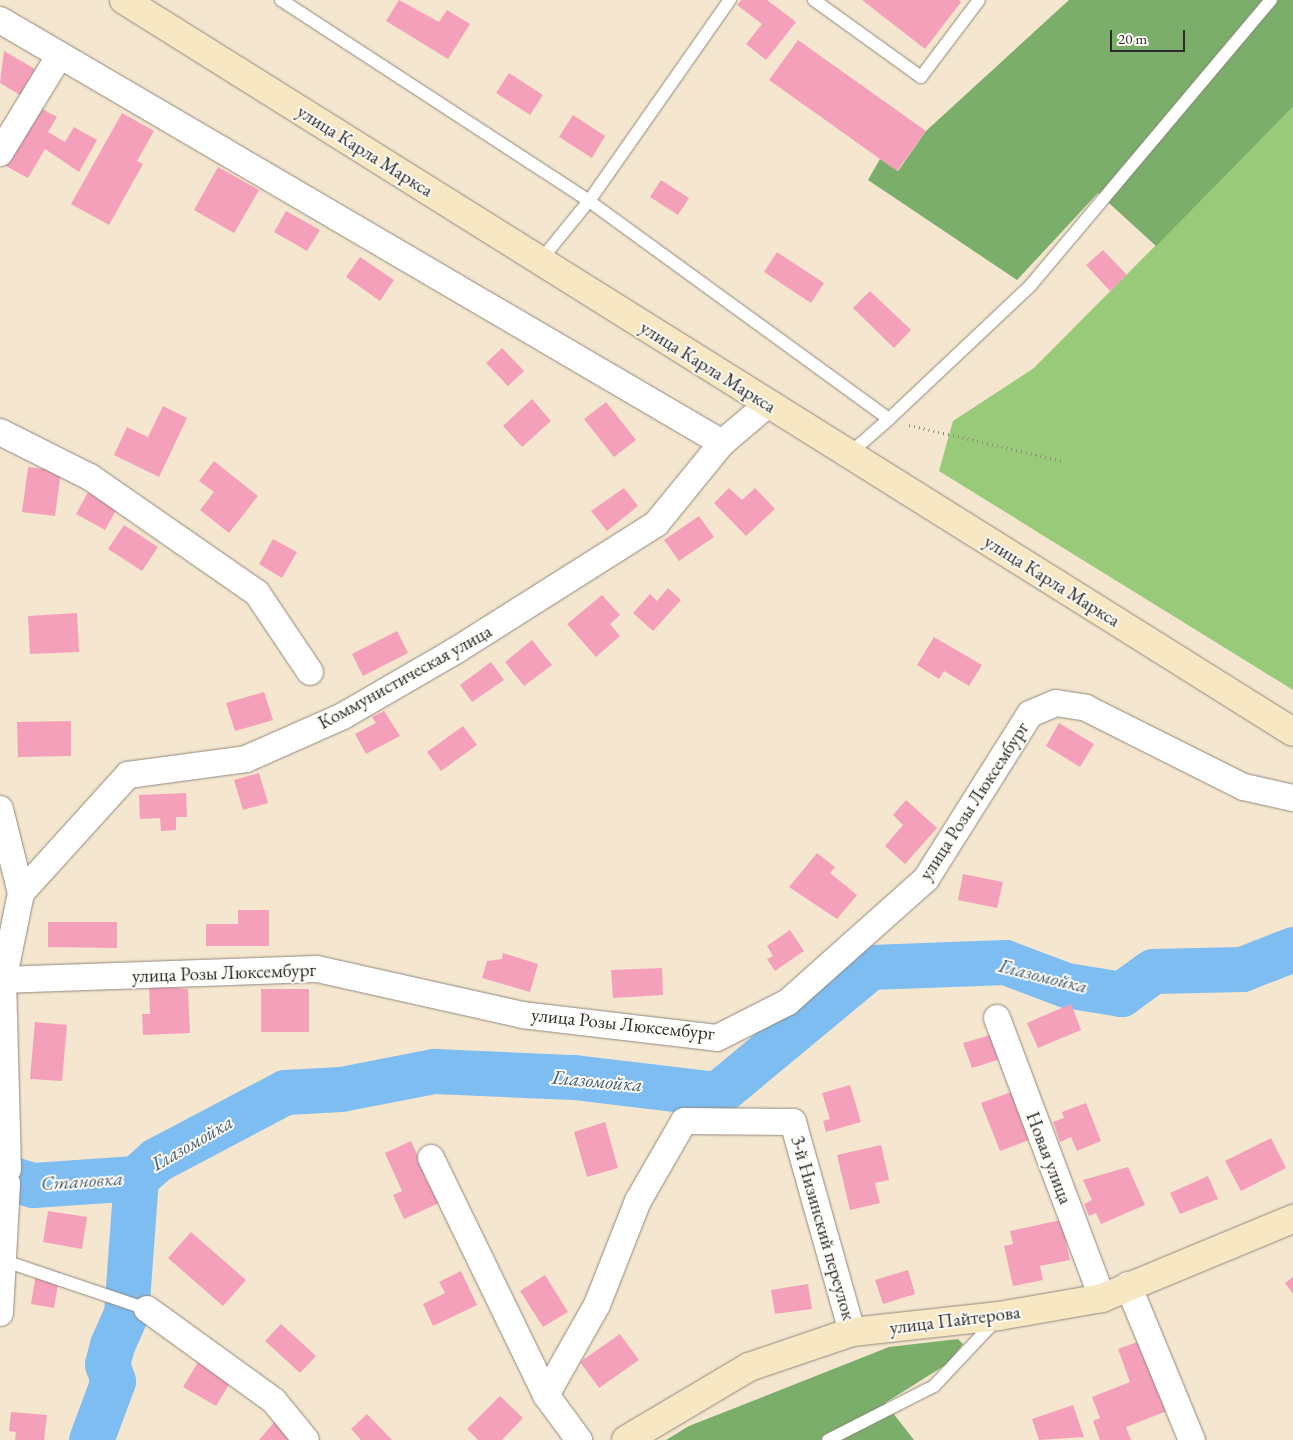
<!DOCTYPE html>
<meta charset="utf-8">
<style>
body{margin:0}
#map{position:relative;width:1293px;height:1440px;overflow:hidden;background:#f4e6cf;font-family:"EB Garamond",serif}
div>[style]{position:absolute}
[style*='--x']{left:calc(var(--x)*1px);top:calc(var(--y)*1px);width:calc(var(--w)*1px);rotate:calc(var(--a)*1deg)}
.green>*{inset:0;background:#98ca7a}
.forest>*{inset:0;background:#7aae6a}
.river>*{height:45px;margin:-22.5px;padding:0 22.5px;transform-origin:22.5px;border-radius:22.5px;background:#7dbdf2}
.building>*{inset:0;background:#f5a0bb}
.path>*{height:3px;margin-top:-1.5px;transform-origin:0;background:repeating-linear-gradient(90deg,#90887d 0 1px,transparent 0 5px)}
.roads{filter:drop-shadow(0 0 1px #90887d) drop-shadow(0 0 1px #90887d)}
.service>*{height:12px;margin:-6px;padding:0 6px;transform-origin:6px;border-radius:6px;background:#fff}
.minor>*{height:26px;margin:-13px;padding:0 13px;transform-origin:13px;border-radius:13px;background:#fff}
.secondary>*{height:28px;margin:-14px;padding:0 14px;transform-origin:14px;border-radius:14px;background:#f7e8c3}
span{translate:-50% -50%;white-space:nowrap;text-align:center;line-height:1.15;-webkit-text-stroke:4px #fdfcf7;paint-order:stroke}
.street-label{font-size:19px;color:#2b2b2b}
.water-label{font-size:20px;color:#485e71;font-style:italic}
.scale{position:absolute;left:1110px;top:30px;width:75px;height:22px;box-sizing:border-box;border:2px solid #2b2b2b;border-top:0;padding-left:6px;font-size:15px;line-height:18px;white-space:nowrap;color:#2b2b2b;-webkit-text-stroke:4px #fdfcf7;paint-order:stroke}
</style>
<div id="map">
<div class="green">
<i style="clip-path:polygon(1293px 107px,1293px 690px,939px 471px,953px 421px,1034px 368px)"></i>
</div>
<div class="forest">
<i style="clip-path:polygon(1069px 0,1293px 0,1293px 107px,1156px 246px,1098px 193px,1017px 280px,868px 180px,880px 159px,898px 171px,926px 131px)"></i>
<i style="clip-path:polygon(958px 1339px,963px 1344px,947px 1364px,885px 1403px,914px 1440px,666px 1440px,689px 1426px,889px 1347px)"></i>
</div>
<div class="river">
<i style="--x:0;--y:1175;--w:34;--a:17"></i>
<i style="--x:33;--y:1185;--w:103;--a:-3.9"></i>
<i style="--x:91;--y:1440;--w:63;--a:-69.6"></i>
<i style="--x:113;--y:1381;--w:18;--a:-109"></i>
<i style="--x:107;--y:1364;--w:20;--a:-75"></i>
<i style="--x:112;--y:1345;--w:34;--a:-66"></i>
<i style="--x:126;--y:1314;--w:136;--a:-85.8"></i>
<i style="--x:136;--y:1178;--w:27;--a:-42"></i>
<i style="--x:156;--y:1160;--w:146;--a:-27.8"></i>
<i style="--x:285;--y:1092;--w:56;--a:-3.1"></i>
<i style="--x:341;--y:1089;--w:95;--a:-11"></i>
<i style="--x:434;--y:1071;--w:140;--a:2.5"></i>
<i style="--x:574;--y:1077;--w:144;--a:6.8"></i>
<i style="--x:717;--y:1094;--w:199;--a:-39.7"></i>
<i style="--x:870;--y:967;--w:135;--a:-2.1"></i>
<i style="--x:1005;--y:962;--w:65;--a:20.7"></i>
<i style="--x:1066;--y:985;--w:56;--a:9.3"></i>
<i style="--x:1121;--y:994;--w:39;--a:-36"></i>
<i style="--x:1153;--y:971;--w:89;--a:-1.3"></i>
<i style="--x:1242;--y:969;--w:55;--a:-21.4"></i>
</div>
<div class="building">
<i style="clip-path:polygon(399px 0,439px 22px,447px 10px,470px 24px,448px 59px,386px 21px)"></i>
<i style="clip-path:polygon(741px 0,767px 0,796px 22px,766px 60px,746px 44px,762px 24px,737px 5px)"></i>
<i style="clip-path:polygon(862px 0,959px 0,961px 2px,925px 49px)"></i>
<i style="clip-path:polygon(798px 40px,926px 131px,897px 171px,769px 80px)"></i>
<i style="clip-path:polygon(4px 51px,35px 69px,20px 95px,0 83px)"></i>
<i style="clip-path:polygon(509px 73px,543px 95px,530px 115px,496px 93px)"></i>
<i style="clip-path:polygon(39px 107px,57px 117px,48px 132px,65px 142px,74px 127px,97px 140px,79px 172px,45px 149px,28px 178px,6px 166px)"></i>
<i style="clip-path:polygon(122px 113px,154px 131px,137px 161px,143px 164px,109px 225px,71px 204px)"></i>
<i style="clip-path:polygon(573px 115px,605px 136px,592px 158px,559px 137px)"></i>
<i style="clip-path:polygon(218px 167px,259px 190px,234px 233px,194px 210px)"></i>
<i style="clip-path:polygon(661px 180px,689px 198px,678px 215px,650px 197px)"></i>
<i style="clip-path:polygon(286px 211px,320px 230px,307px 251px,274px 232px)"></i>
<i style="clip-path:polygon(1103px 250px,1127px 275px,1110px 291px,1086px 265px)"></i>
<i style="clip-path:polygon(777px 252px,824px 283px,811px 303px,764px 272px)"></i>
<i style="clip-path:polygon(360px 257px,394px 280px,380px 301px,346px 277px)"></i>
<i style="clip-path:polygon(870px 291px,911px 330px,894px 348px,853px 308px)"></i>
<i style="clip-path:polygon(502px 348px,524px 371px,508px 386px,486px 363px)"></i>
<i style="clip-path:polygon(532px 399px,551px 421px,522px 447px,503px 426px)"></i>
<i style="clip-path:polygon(606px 402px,636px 440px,614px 457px,584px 419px)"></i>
<i style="clip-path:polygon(163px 406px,187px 418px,159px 477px,114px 455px,127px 427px,148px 437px)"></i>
<i style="clip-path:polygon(214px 461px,258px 496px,229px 533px,200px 510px,214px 492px,199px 481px)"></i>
<i style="clip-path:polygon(28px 467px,61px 471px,55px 516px,22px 512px)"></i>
<i style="clip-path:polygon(91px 487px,120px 503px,105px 530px,76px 514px)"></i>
<i style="clip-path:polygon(624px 488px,638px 506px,607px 531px,591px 511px)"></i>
<i style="clip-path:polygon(729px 488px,742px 500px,755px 488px,775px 509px,746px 536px,714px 503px)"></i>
<i style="clip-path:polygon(699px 516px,714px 537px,679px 561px,664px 540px)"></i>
<i style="clip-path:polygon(124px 525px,158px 547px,142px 571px,108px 549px)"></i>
<i style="clip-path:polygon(273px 539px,297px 552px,282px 578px,259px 564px)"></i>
<i style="clip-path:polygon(668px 588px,681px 600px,653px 631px,633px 613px,650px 594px,657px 601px)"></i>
<i style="clip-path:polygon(602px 595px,620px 615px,610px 624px,620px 636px,596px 657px,567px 624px)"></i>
<i style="clip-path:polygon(77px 613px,79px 652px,30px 654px,28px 616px)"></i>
<i style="clip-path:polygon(397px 631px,408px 653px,363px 676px,352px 654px)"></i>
<i style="clip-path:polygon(934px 637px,982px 665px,969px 686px,944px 671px,939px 679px,917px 665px)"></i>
<i style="clip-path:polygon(532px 640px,552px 665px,524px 686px,505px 662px)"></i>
<i style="clip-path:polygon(491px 662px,504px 680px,472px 702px,460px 685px)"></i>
<i style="clip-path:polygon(264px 692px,273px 720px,235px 731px,226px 703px)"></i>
<i style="clip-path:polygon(384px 711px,400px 736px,366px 754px,355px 734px,376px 723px,372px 717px)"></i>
<i style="clip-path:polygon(71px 721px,71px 756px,18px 757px,17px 722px)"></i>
<i style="clip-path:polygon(1059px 723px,1094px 744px,1080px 767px,1046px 746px)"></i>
<i style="clip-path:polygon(463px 726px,477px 745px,441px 771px,427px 752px)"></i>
<i style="clip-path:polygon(259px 773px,268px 803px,243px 810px,234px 780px)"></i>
<i style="clip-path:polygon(186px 793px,187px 817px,176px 817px,176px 830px,161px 831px,160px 818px,140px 819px,139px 795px)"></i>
<i style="clip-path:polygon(906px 800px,937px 828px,905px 864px,885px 846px,903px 825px,893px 815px)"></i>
<i style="clip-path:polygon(817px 853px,835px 867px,830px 873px,857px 895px,837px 919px,789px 887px)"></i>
<i style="clip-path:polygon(963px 874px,1003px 882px,997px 908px,958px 900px)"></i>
<i style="clip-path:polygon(238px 910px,269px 910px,269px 946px,206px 946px,206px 924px,238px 924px)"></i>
<i style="clip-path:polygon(48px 922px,117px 922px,117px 948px,48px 947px)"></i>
<i style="clip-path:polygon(790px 930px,804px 951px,775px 971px,767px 959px,773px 956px,767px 946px)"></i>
<i style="clip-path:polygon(503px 953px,538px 964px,530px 992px,482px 978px,487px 961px,502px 959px)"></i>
<i style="clip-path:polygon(662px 968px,663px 995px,613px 998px,611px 970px)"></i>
<i style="clip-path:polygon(163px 987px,188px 989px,190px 1033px,143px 1035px,142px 1014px,150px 1014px,149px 988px)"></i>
<i style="clip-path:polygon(261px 989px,309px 989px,309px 1032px,261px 1032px)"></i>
<i style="clip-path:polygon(1071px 1004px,1081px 1030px,1038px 1048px,1027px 1023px)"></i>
<i style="clip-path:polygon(35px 1022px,67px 1025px,62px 1081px,30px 1079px)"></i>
<i style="clip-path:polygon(994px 1034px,1001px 1059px,972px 1068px,963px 1043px)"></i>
<i style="clip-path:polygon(850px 1085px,861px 1122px,826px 1132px,823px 1121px,830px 1119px,822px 1093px)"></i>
<i style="clip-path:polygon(1011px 1092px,1029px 1140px,1000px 1151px,981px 1103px)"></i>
<i style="clip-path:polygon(1086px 1103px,1101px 1141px,1077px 1151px,1071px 1137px,1060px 1142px,1053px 1122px,1064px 1118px,1062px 1112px)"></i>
<i style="clip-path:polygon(605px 1122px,618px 1168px,587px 1177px,574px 1132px)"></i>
<i style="clip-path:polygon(1271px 1138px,1286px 1168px,1241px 1191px,1225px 1161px)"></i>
<i style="clip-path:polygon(411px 1141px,439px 1203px,404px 1219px,393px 1195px,402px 1191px,385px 1153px)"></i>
<i style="clip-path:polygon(881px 1145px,889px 1180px,875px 1183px,880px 1203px,850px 1210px,837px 1155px)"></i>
<i style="clip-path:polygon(1128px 1167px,1145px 1205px,1101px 1224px,1096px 1213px,1089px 1216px,1084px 1204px,1092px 1200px,1083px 1180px)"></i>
<i style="clip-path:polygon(1208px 1176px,1218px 1199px,1180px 1214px,1170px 1193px)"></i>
<i style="clip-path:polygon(48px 1211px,87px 1217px,82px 1249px,43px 1242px)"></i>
<i style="clip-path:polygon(1061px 1220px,1070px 1260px,1040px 1266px,1043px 1280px,1013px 1286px,1004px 1246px,1013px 1244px,1010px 1231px)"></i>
<i style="clip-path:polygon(191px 1232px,246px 1280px,223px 1306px,168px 1258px)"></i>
<i style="clip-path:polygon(37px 1268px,60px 1272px,54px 1308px,31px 1304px)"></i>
<i style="clip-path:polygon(908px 1270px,915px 1294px,883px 1304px,875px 1280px)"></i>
<i style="clip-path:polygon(461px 1271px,477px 1305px,433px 1326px,423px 1304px,445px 1293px,439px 1282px)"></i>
<i style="clip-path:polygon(545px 1275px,568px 1312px,543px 1327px,520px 1291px)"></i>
<i style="clip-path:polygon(1293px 1277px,1293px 1294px,1285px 1283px)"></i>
<i style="clip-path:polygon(808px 1284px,812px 1309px,775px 1314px,771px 1290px)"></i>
<i style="clip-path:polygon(281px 1324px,316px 1356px,300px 1373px,265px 1341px)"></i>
<i style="clip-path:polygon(620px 1334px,639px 1360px,599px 1388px,580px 1362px)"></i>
<i style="clip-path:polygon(1140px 1341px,1167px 1411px,1126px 1427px,1131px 1440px,1100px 1440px,1093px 1421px,1100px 1418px,1092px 1397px,1130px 1382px,1118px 1349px)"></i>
<i style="clip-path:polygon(203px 1354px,239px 1368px,216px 1406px,183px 1387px)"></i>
<i style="clip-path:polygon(500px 1396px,523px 1418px,502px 1440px,478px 1440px,467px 1429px)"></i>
<i style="clip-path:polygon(1073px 1405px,1084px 1437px,1039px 1440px,1032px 1419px)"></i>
<i style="clip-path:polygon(11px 1412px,47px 1415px,44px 1440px,15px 1440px,16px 1432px,9px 1431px)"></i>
<i style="clip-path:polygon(282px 1413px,299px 1427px,289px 1440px,259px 1440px)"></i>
<i style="clip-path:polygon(367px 1414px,392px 1440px,361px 1440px,351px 1429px)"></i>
</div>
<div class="path">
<i style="--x:909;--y:425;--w:158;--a:13.2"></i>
</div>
<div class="roads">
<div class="service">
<i style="--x:281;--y:0;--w:368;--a:33.1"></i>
<i style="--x:589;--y:201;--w:371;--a:36"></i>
<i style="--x:889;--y:419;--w:194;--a:-43.3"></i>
<i style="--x:1030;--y:286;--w:374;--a:-49.9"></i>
<i style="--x:814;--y:0;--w:132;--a:35.7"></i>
<i style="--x:921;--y:77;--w:96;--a:-53"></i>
<i style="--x:540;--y:261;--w:77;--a:-50.8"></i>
<i style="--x:589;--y:201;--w:246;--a:-55"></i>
<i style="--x:849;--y:454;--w:53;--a:-41.2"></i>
<i style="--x:5;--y:1261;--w:150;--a:18.7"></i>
<i style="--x:828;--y:1440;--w:119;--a:-27"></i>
<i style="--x:934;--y:1386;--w:93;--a:-46.7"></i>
</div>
<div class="minor">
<i style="--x:0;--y:20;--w:837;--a:30.36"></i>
<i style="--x:0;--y:153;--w:111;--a:-58.6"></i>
<i style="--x:0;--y:432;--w:101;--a:26.6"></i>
<i style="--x:90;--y:477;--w:203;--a:34.8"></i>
<i style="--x:257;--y:593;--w:95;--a:56.1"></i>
<i style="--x:0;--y:809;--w:87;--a:76"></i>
<i style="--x:0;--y:980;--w:317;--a:-2"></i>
<i style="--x:317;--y:969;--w:210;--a:12.6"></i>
<i style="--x:522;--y:1015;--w:196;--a:6.7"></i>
<i style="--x:717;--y:1038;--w:80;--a:-26.9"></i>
<i style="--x:788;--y:1002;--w:185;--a:-41.7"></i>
<i style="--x:926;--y:879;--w:195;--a:-57.8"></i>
<i style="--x:1030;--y:714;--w:28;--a:-23"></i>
<i style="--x:1056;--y:703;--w:30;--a:9"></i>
<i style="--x:1086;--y:708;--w:177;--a:26.6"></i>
<i style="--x:1244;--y:787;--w:50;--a:12.7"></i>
<i style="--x:997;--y:1018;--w:299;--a:69.4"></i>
<i style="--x:431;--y:1158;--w:263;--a:64.1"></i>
<i style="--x:546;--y:1395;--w:56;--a:53.7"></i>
<i style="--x:8;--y:1169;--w:188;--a:-91.5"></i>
<i style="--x:3;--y:981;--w:90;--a:-78.4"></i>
<i style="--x:21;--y:893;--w:159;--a:-47.8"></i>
<i style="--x:128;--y:775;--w:119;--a:-7.7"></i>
<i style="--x:246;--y:759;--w:106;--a:-23.9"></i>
<i style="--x:343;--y:716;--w:129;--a:-30.1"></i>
<i style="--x:455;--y:651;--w:238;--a:-32.3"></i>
<i style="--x:656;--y:524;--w:104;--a:-50.8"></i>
<i style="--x:722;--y:443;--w:59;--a:-40.2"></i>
<i style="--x:1128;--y:1285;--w:168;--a:67.6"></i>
<i style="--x:147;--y:1309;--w:157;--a:35.9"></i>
<i style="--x:274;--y:1401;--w:50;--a:50.6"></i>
<i style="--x:0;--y:1313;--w:130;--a:-86.9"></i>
<i style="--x:546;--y:1395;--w:103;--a:-60.5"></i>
<i style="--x:597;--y:1305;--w:112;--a:-68.5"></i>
<i style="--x:638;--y:1201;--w:92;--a:-60.1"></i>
<i style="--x:684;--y:1121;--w:109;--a:0.5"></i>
<i style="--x:793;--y:1122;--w:218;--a:74.3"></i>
</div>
<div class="secondary">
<i style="--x:124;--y:0;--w:1379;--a:32.05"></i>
<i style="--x:626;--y:1440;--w:143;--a:-30.7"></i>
<i style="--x:749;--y:1367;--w:109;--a:-18.8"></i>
<i style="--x:852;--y:1332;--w:148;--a:-6.2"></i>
<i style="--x:999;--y:1316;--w:105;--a:-9.9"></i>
<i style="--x:1102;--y:1298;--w:207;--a:-22.5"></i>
</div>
</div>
<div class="street-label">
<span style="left:365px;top:151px;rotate:32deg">улица Карла Маркса</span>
<span style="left:708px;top:367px;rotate:32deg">улица Карла Маркса</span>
<span style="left:1052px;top:581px;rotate:32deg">улица Карла Маркса</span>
<span style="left:405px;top:677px;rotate:-29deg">Коммунистическая улица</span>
<span style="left:974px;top:801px;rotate:-57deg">улица Розы Люксембург</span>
<span style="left:224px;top:973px;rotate:-2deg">улица Розы Люксембург</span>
<span style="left:623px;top:1024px;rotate:6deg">улица Розы Люксембург</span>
<span style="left:1049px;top:1158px;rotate:69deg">Новая улица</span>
<span style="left:823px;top:1228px;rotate:74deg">3-й Низинский переулок</span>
<span style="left:955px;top:1320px;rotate:-7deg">улица Пайтерова</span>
</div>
<div class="water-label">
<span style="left:1043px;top:976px;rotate:14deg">Глазомойка</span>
<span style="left:597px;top:1081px;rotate:5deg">Глазомойка</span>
<span style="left:192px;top:1143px;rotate:-30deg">Глазомойка</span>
<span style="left:82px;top:1181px;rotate:-4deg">Становка</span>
</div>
<div class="scale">20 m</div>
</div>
